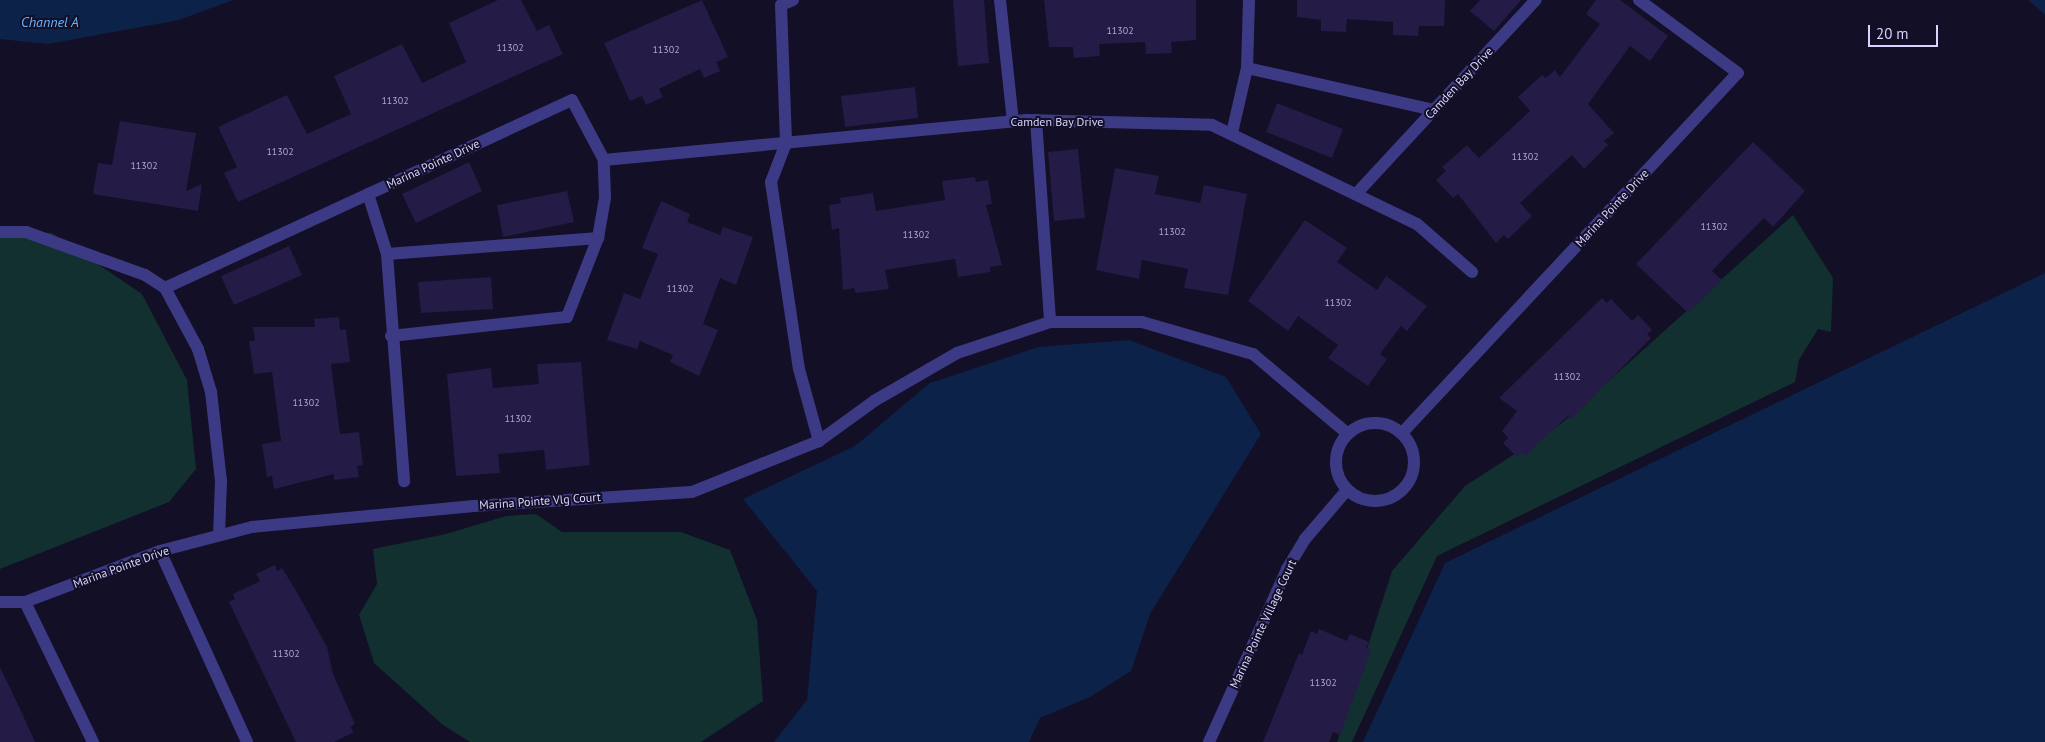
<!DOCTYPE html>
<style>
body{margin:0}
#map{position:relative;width:2045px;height:742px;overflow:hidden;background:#130f26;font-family:"PT Sans",sans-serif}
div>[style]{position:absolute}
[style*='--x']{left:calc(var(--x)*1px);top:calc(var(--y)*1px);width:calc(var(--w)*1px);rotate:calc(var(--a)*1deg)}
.green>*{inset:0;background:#12302f}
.water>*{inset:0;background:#0c2248}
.building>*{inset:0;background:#241b47}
.minor>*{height:12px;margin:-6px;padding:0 6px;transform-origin:6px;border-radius:6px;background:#3d3a85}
.minor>.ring{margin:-6px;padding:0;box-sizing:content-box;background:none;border:12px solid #3d3a85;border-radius:50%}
span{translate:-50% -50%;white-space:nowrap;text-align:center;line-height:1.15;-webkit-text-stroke:4px #130f26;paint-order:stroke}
.number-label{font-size:10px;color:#aca6d1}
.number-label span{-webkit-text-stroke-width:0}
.street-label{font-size:12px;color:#d9d4ff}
.water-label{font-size:14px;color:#62b6ff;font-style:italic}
.scale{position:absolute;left:1868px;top:25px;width:70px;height:22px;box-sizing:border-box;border:2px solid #d9d4ff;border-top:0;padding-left:6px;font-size:15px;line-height:18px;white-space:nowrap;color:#d9d4ff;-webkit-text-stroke:4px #130f26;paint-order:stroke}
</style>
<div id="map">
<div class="green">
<i style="clip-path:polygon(1793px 215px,1833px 278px,1831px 332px,1818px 329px,1799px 360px,1795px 382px,1437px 556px,1352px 742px,1337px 742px,1392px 571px,1465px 486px,1562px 423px)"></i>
<i style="clip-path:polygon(0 232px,52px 233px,142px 294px,187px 380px,196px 469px,169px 502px,0 569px)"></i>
<i style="clip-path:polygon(536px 514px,562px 532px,681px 532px,730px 550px,757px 620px,763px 701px,701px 742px,470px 742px,443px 725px,374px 663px,359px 615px,377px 584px,373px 549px,446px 534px,506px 516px)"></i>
</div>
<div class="water">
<i style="clip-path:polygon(0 0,233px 0,179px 20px,48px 44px,0 39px)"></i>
<i style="clip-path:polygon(2028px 0,2045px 0,2045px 15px)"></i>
<i style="clip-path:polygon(2045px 273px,2045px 742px,1363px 742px,1445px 563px)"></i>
<i style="clip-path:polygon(1129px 340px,1226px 377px,1261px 434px,1150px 614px,1131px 671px,1090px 697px,1040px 718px,1029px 742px,774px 742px,807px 700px,817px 591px,743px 499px,855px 446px,930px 383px,1038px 347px)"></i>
</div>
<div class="building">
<i style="clip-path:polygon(498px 0,521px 0,537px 31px,549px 25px,563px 54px,238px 202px,224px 173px,237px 167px,218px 127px,287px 95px,307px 134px,351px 114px,334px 76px,402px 44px,422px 83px,466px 62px,449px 23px)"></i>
<i style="clip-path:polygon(702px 0,728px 57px,716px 62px,720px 71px,704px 78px,700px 69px,659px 89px,663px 97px,646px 105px,642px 96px,630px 101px,604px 43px)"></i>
<i style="clip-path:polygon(953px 0,984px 0,989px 63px,958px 66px)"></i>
<i style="clip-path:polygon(1044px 0,1196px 0,1196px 40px,1171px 42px,1172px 53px,1146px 54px,1145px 42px,1099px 44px,1100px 56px,1074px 58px,1073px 47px,1049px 47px)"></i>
<i style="clip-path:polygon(1297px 0,1445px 0,1444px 26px,1419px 26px,1418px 36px,1393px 35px,1393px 22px,1347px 19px,1346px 32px,1321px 31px,1321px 20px,1297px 17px)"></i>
<i style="clip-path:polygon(1480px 0,1521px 0,1494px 31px,1470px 11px)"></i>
<i style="clip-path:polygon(1596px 0,1620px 0,1668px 36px,1650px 61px,1630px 46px,1588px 104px,1614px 133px,1604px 141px,1608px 145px,1584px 169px,1572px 155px,1520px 203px,1532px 216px,1508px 239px,1504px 235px,1496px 243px,1458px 194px,1453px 198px,1436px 180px,1446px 171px,1442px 167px,1467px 145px,1479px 158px,1530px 111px,1518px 97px,1542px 75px,1546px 78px,1555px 70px,1560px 77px,1600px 24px,1586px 14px)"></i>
<i style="clip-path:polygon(915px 87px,918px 118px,845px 127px,841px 96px)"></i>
<i style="clip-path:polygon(1277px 103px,1343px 129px,1332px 158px,1266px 132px)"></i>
<i style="clip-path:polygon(120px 121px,196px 133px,186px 191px,202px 184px,198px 211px,93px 194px,98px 163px,112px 165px)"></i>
<i style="clip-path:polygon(1753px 142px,1805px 191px,1773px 227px,1764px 218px,1729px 253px,1712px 271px,1722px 280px,1688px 313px,1636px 264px)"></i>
<i style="clip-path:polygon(1078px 149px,1085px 218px,1054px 221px,1048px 152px)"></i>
<i style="clip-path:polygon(469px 162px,482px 191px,416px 223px,402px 194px)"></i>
<i style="clip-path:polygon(1115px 168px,1159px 176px,1155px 194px,1200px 203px,1204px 185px,1247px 194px,1228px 295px,1184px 288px,1188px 269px,1142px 260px,1139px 279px,1096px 270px)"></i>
<i style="clip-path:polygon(975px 177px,976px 182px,988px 180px,992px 204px,986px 205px,1002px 265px,990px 267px,990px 272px,958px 277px,955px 259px,885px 270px,889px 289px,856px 293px,854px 288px,843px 290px,839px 228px,832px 230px,829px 205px,841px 203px,840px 198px,873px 193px,876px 211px,945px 200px,942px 181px)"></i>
<i style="clip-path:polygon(567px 191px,574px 222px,503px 237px,497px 205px)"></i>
<i style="clip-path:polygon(661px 201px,690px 214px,687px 222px,720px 235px,723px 227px,753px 237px,736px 285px,720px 278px,703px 324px,718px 330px,699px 376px,670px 362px,673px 355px,640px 341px,637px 349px,607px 340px,624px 293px,640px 299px,658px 254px,642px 248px)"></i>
<i style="clip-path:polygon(1305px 220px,1347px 248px,1337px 262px,1377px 290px,1386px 276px,1427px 306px,1407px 331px,1401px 326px,1380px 354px,1387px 359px,1368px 386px,1328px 358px,1338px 345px,1298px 316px,1288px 331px,1248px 301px)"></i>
<i style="clip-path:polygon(289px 246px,302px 275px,234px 305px,221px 276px)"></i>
<i style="clip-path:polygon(491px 277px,493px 309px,421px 313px,418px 282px)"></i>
<i style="clip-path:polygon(1602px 298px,1607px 303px,1611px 299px,1632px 321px,1638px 315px,1652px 330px,1647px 334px,1651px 338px,1571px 420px,1569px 415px,1525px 456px,1521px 452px,1517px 457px,1503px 443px,1508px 438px,1502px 431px,1517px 411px,1499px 398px)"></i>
<i style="clip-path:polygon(339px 317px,340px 330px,346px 329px,350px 362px,331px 364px,340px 434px,359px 432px,363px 465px,357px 466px,359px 477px,334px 480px,334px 474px,274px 489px,272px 476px,267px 477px,262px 444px,281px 441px,272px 372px,254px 374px,249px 341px,255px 341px,253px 327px,315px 327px,314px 319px)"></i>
<i style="clip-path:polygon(581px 362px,590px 465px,546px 470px,544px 450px,498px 454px,500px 473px,456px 476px,447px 374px,491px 368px,493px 388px,539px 384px,537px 364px)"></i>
<i style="clip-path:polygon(275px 565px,277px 571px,282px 568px,298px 594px,327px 647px,333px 674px,355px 724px,350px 727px,354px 732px,334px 742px,296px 742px,229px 602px,235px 599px,233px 594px,260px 581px,256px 574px)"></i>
<i style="clip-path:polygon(1319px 629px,1347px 641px,1350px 634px,1369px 642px,1366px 648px,1371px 650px,1340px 735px,1333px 732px,1329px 742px,1263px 742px,1299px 653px,1302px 655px,1311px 631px,1317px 634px)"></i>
<i style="clip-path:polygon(0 667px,21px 711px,35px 742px,0 742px)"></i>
</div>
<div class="minor">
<i style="--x:793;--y:0;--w:13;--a:157"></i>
<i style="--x:781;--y:5;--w:138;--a:87.9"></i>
<i style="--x:786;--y:143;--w:42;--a:111"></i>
<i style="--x:771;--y:182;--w:189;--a:81.5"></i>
<i style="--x:799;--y:369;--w:75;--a:74.5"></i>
<i style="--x:1000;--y:0;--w:122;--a:83.9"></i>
<i style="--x:1247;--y:68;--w:68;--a:-88.3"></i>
<i style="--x:1036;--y:120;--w:202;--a:86"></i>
<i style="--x:1232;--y:133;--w:67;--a:-77"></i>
<i style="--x:1247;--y:68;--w:192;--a:12.7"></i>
<i style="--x:1357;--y:193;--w:263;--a:-47.2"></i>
<i style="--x:368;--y:194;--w:63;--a:72.4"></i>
<i style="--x:387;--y:254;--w:228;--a:85.7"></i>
<i style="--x:0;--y:232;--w:26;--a:0"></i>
<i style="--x:26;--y:232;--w:127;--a:19.9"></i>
<i style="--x:145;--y:275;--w:24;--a:33"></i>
<i style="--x:165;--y:288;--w:69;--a:61.6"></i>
<i style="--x:198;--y:349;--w:45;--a:73.2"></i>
<i style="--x:211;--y:392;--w:90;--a:83.6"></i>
<i style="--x:221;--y:481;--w:54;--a:92.1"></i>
<i style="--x:387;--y:254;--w:212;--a:-4.3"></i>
<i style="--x:165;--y:288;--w:448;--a:-24.8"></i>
<i style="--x:572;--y:100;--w:68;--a:61.9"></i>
<i style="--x:604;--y:160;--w:424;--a:-5.4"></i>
<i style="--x:1026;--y:120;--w:186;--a:1.5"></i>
<i style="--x:1212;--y:125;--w:228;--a:25.8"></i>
<i style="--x:1417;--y:224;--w:73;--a:41.1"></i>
<i style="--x:391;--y:336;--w:177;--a:-6.2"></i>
<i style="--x:567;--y:317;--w:85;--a:-68.6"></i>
<i style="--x:598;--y:238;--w:41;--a:-80.1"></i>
<i style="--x:605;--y:198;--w:38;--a:-92"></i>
<i class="ring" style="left:1336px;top:423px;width:66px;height:66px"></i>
<i style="--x:1402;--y:433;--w:492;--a:-47"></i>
<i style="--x:1738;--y:73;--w:123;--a:-143.6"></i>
<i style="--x:160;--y:551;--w:210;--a:65.5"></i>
<i style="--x:0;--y:602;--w:25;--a:0"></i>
<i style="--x:25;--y:602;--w:144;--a:-20.7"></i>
<i style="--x:160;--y:551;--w:95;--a:-14.6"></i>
<i style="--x:252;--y:527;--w:223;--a:-5.4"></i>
<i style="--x:474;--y:506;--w:218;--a:-3.7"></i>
<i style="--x:692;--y:492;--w:137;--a:-21.9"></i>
<i style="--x:819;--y:441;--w:68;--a:-36"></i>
<i style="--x:874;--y:401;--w:96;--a:-30"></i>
<i style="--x:957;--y:353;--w:98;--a:-18.4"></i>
<i style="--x:1050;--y:322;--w:92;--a:0"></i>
<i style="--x:1142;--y:322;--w:116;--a:16.1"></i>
<i style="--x:1253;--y:354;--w:124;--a:40.1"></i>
<i style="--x:25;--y:602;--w:156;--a:64.1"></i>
<i style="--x:1209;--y:742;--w:190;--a:-65.7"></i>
<i style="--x:1287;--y:569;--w:35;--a:-59"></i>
<i style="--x:1305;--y:539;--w:65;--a:-49.4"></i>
</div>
<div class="number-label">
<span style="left:1120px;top:31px">11302</span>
<span style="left:510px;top:48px">11302</span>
<span style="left:666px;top:50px">11302</span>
<span style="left:395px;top:101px">11302</span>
<span style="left:280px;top:152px">11302</span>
<span style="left:1525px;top:157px">11302</span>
<span style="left:144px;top:166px">11302</span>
<span style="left:1714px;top:227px">11302</span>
<span style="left:1172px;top:232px">11302</span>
<span style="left:916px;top:235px">11302</span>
<span style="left:680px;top:289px">11302</span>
<span style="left:1338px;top:303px">11302</span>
<span style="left:1567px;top:377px">11302</span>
<span style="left:306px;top:403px">11302</span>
<span style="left:518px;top:419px">11302</span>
<span style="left:286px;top:654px">11302</span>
<span style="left:1323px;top:683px">11302</span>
</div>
<div class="street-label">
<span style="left:1459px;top:83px;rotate:-47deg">Camden Bay Drive</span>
<span style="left:1057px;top:122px">Camden Bay Drive</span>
<span style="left:433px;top:164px;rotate:-25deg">Marina Pointe Drive</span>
<span style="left:1612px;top:208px;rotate:-47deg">Marina Pointe Drive</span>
<span style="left:540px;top:501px;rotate:-4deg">Marina Pointe Vlg Court</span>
<span style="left:121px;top:567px;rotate:-20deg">Marina Pointe Drive</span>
<span style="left:1263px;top:624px;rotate:-65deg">Marina Pointe Village Court</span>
</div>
<div class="water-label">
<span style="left:50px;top:22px">Channel A</span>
</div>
<div class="scale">20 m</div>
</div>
